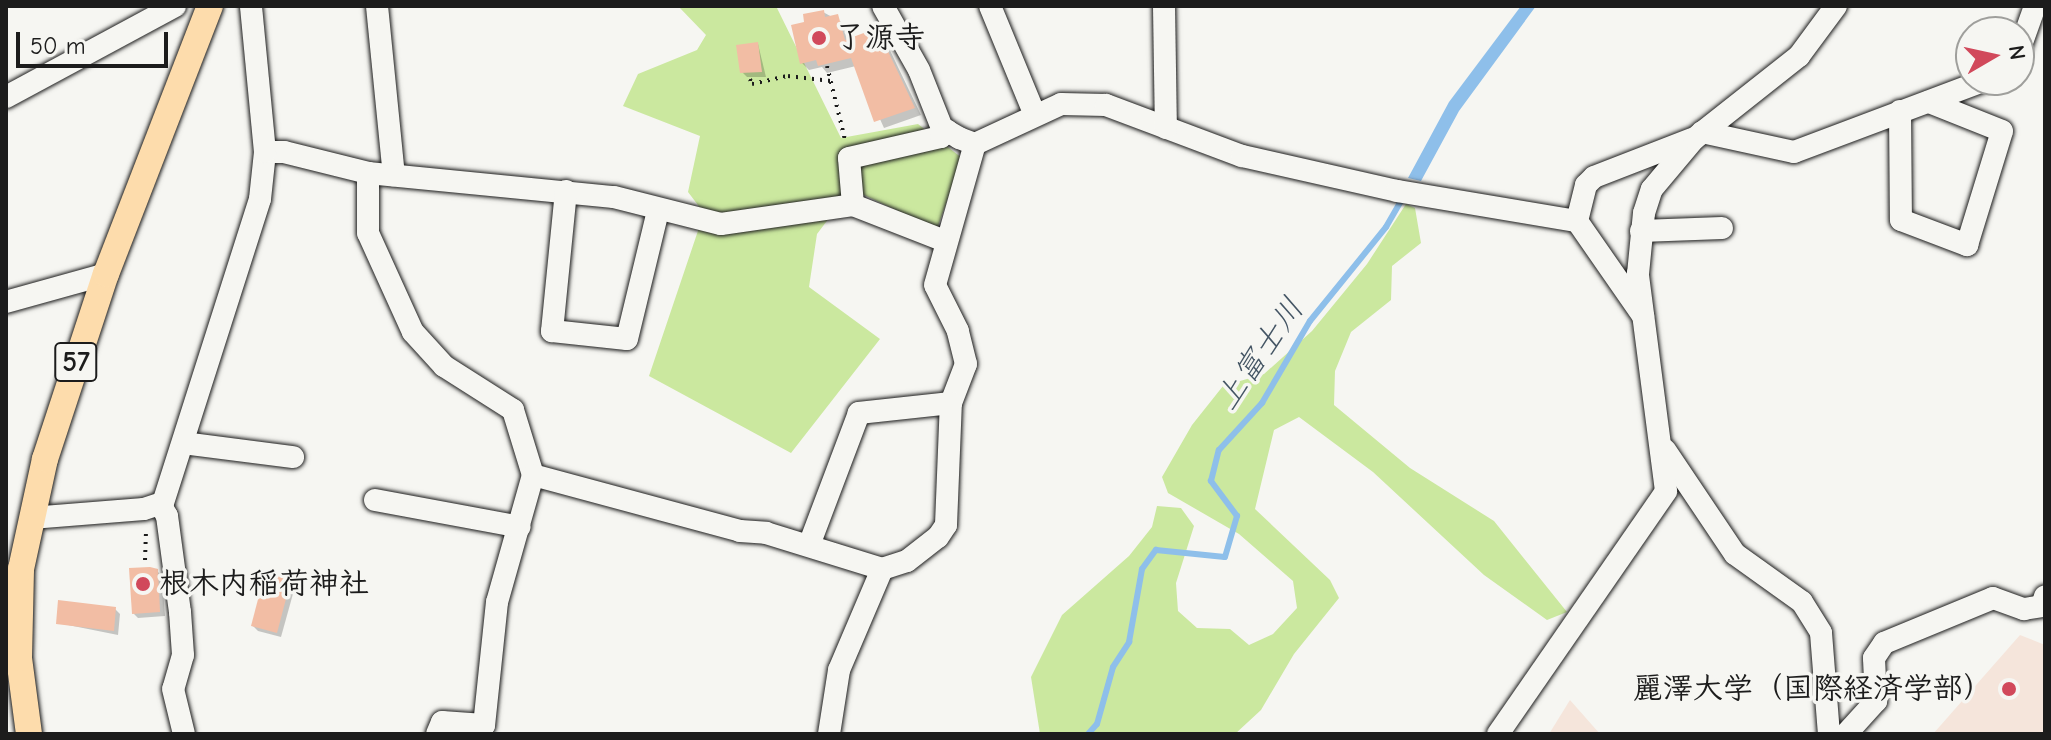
<!DOCTYPE html>
<meta charset="utf-8">
<style>
body{margin:0}
#map{position:relative;width:2051px;height:740px;overflow:hidden;background:#f6f6f2;font-family:"Comic Neue","Klee One",sans-serif}
div>[style]{position:absolute}
[style*='--x']{left:calc(var(--x)*1px);top:calc(var(--y)*1px);width:calc(var(--w)*1px);rotate:calc(var(--a)*1deg)}
.built>*{inset:0;background:#f5e5db}
.green>*{inset:0;background:#cbe89f}
.water>*{inset:0;background:#8ebfea}
.shadow>*{inset:0;background:#0003}
.stream>*{height:6px;margin:-3px;padding:0 3px;transform-origin:3px;border-radius:3px;background:#8ebfea}
.building>*{inset:0;background:#f2bda4}
.path>*{height:4px;margin-top:-2px;transform-origin:0;background:repeating-linear-gradient(90deg,#1c1c1c 0 2px,transparent 0 8px)}
.roads{filter:drop-shadow(0 0 2px #1c1c1c) drop-shadow(0 0 2px #1c1c1c)}
.minor>*{height:22px;margin:-11px;padding:0 11px;transform-origin:11px;border-radius:11px;background:#f6f6f2}
.major>*{height:26px;margin:-13px;padding:0 13px;transform-origin:13px;border-radius:13px;background:#fddcac}
.dots>*{width:22px;height:22px;translate:-50% -50%;box-sizing:border-box;border:4px solid #f6f6f2;border-radius:50%}
span{translate:-50% -50%;white-space:nowrap;text-align:center;line-height:1.15;-webkit-text-stroke:7px #f6f6f2;paint-order:stroke}
.shield-label span{padding:2px 6px;background:#f6f6f2;border:2px solid;border-radius:6px;-webkit-text-stroke-width:0}
.shield-label{font-size:28px;color:#1c1c1c;font-weight:700}
.poi-label{font-size:30px;color:#1c1c1c;font-weight:700}
.left{translate:0 -50%;text-align:left}
.right{translate:-100% -50%;text-align:right}
.water-label{font-size:32px;color:#445564;font-style:italic}
.frame{position:absolute;inset:0;border:8px solid #1c1c1c;pointer-events:none}
.north{position:absolute;left:1955px;top:16px;width:80px;height:80px;box-sizing:border-box;background:#f6f6f2;border:2px solid #9f9f9c;border-radius:50%;rotate:81deg;font-size:22px;font-weight:700;line-height:32px;text-align:center;color:#1c1c1c}
.north::after{content:'';display:block;margin:auto;width:28px;height:36px;background:#d1495b;clip-path:polygon(50% 0,100% 100%,50% 72%,0 100%)}
.scale{position:absolute;left:16px;top:32px;width:152px;height:36px;box-sizing:border-box;border:4px solid #1c1c1c;border-top:0;padding-left:10px;font-size:24px;line-height:28px;white-space:nowrap;color:#1c1c1c;-webkit-text-stroke:6px #f6f6f2;paint-order:stroke}
</style>
<div id="map">
<div class="built">
<i style="clip-path:polygon(2020px 635px,2045px 645px,2045px 734px,1933px 734px)"></i>
<i style="clip-path:polygon(1570px 700px,1600px 734px,1549px 734px)"></i>
</div>
<div class="green">
<i style="clip-path:polygon(678px 6px,776px 6px,841px 138px,918px 124px,962px 158px,937px 229px,851px 189px,817px 234px,809px 287px,880px 339px,791px 453px,649px 376px,704px 213px,688px 192px,700px 136px,623px 106px,638px 74px,697px 50px,706px 35px)"></i>
<i style="clip-path:polygon(1406px 204px,1415px 208px,1421px 243px,1392px 266px,1391px 300px,1351px 332px,1335px 371px,1334px 405px,1410px 468px,1494px 521px,1567px 612px,1547px 620px,1484px 575px,1373px 472px,1299px 417px,1274px 430px,1255px 509px,1330px 580px,1339px 598px,1294px 654px,1261px 710px,1235px 734px,1040px 734px,1031px 677px,1062px 615px,1129px 556px,1152px 527px,1157px 506px,1181px 508px,1194px 526px,1176px 583px,1178px 611px,1197px 628px,1230px 629px,1249px 645px,1273px 634px,1297px 608px,1293px 581px,1239px 534px,1168px 493px,1162px 477px,1192px 425px,1223px 386px,1264px 374px,1312px 331px,1367px 264px)"></i>
</div>
<div class="water">
<i style="clip-path:polygon(1521px 6px,1536px 6px,1459px 111px,1421px 181px,1408px 178px,1449px 102px)"></i>
</div>
<div class="shadow">
<i style="clip-path:polygon(823px 12px,845px 24px,849px 41px,877px 31px,884px 38px,921px 115px,884px 128px,856px 66px,827px 73px,822px 67px,809px 70px,802px 63px,807px 23px)"></i>
<i style="clip-path:polygon(758px 44px,766px 77px,747px 77px,742px 72px)"></i>
<i style="clip-path:polygon(157px 571px,162px 576px,165px 616px,138px 618px,133px 613px)"></i>
<i style="clip-path:polygon(291px 578px,296px 583px,281px 637px,258px 631px,253px 626px)"></i>
<i style="clip-path:polygon(115px 609px,120px 614px,118px 635px,58px 623px)"></i>
</div>
<div class="stream">
<i style="--x:1088;--y:734;--w:13;--a:-48"></i>
<i style="--x:1097;--y:724;--w:59;--a:-74.3"></i>
<i style="--x:1113;--y:667;--w:30;--a:-57"></i>
<i style="--x:1129;--y:642;--w:74;--a:-79.9"></i>
<i style="--x:1142;--y:569;--w:24;--a:-54"></i>
<i style="--x:1156;--y:550;--w:69;--a:5.8"></i>
<i style="--x:1225;--y:557;--w:43;--a:-73.7"></i>
<i style="--x:1237;--y:516;--w:44;--a:-126.6"></i>
<i style="--x:1211;--y:481;--w:32;--a:-76"></i>
<i style="--x:1219;--y:450;--w:64;--a:-47.5"></i>
<i style="--x:1262;--y:403;--w:95;--a:-59.7"></i>
<i style="--x:1310;--y:321;--w:121;--a:-51"></i>
<i style="--x:1386;--y:227;--w:34;--a:-60"></i>
</div>
<div class="building">
<i style="clip-path:polygon(824px 10px,825px 17px,838px 14px,845px 40px,877px 28px,915px 108px,874px 122px,851px 58px,818px 66px,816px 60px,800px 64px,791px 25px,804px 22px,803px 14px)"></i>
<i style="clip-path:polygon(758px 42px,762px 72px,740px 73px,736px 45px)"></i>
<i style="clip-path:polygon(150px 567px,158px 569px,160px 612px,132px 614px,129px 568px)"></i>
<i style="clip-path:polygon(266px 569px,292px 576px,277px 633px,251px 626px)"></i>
<i style="clip-path:polygon(58px 600px,116px 607px,114px 631px,56px 624px)"></i>
</div>
<div class="path">
<i style="--x:827;--y:66;--w:76;--a:76.3"></i>
<i style="--x:750;--y:79;--w:5;--a:68"></i>
<i style="--x:752;--y:84;--w:37;--a:-13"></i>
<i style="--x:788;--y:76;--w:43;--a:6.6"></i>
<i style="--x:145;--y:560;--w:30;--a:-88"></i>
</div>
<div class="roads">
<div class="minor">
<i style="--x:377;--y:6;--w:170;--a:84.3"></i>
<i style="--x:883;--y:6;--w:73;--a:60.6"></i>
<i style="--x:919;--y:70;--w:62;--a:68.4"></i>
<i style="--x:942;--y:128;--w:20;--a:30"></i>
<i style="--x:959;--y:138;--w:17;--a:21"></i>
<i style="--x:975;--y:144;--w:95;--a:-24.9"></i>
<i style="--x:1061;--y:104;--w:45;--a:1.3"></i>
<i style="--x:1106;--y:105;--w:145;--a:20.6"></i>
<i style="--x:1242;--y:156;--w:159;--a:12.7"></i>
<i style="--x:1397;--y:191;--w:182;--a:9.5"></i>
<i style="--x:1577;--y:221;--w:116;--a:55.2"></i>
<i style="--x:990;--y:6;--w:116;--a:67.6"></i>
<i style="--x:1164;--y:6;--w:122;--a:89.1"></i>
<i style="--x:2019;--y:51;--w:48;--a:-70.4"></i>
<i style="--x:6;--y:97;--w:192;--a:-28.3"></i>
<i style="--x:1900;--y:111;--w:109;--a:89.5"></i>
<i style="--x:1901;--y:220;--w:71;--a:20.7"></i>
<i style="--x:1967;--y:245;--w:119;--a:-72.9"></i>
<i style="--x:2002;--y:131;--w:79;--a:-158.3"></i>
<i style="--x:1702;--y:132;--w:94;--a:12.3"></i>
<i style="--x:1794;--y:152;--w:205;--a:-20.6"></i>
<i style="--x:265;--y:152;--w:19;--a:0"></i>
<i style="--x:284;--y:152;--w:87;--a:14"></i>
<i style="--x:368;--y:173;--w:247;--a:5.6"></i>
<i style="--x:614;--y:197;--w:110;--a:14.2"></i>
<i style="--x:721;--y:224;--w:133;--a:-8.2"></i>
<i style="--x:853;--y:205;--w:99;--a:21.4"></i>
<i style="--x:368;--y:173;--w:60;--a:90"></i>
<i style="--x:368;--y:233;--w:109;--a:65.6"></i>
<i style="--x:413;--y:332;--w:46;--a:47.6"></i>
<i style="--x:444;--y:366;--w:82;--a:32.5"></i>
<i style="--x:513;--y:410;--w:68;--a:72.9"></i>
<i style="--x:533;--y:475;--w:132;--a:105.8"></i>
<i style="--x:497;--y:602;--w:124;--a:96"></i>
<i style="--x:484;--y:725;--w:42;--a:-175.9"></i>
<i style="--x:442;--y:722;--w:13;--a:113"></i>
<i style="--x:566;--y:191;--w:141;--a:95.7"></i>
<i style="--x:552;--y:331;--w:75;--a:6.1"></i>
<i style="--x:627;--y:339;--w:132;--a:-76.4"></i>
<i style="--x:853;--y:205;--w:47;--a:-94.9"></i>
<i style="--x:849;--y:158;--w:94;--a:-12.9"></i>
<i style="--x:941;--y:137;--w:9;--a:-49"></i>
<i style="--x:1577;--y:221;--w:37;--a:-76"></i>
<i style="--x:1586;--y:185;--w:11;--a:-45"></i>
<i style="--x:1594;--y:177;--w:105;--a:-21.2"></i>
<i style="--x:1641;--y:231;--w:81;--a:-2.1"></i>
<i style="--x:6;--y:302;--w:104;--a:-15.6"></i>
<i style="--x:951;--y:403;--w:42;--a:-69"></i>
<i style="--x:966;--y:364;--w:34;--a:-104"></i>
<i style="--x:958;--y:331;--w:51;--a:-116.6"></i>
<i style="--x:935;--y:285;--w:147;--a:-74.2"></i>
<i style="--x:183;--y:443;--w:111;--a:7.3"></i>
<i style="--x:1665;--y:450;--w:125;--a:56.1"></i>
<i style="--x:1735;--y:554;--w:82;--a:35.6"></i>
<i style="--x:1802;--y:602;--w:36;--a:58"></i>
<i style="--x:1821;--y:633;--w:101;--a:85.5"></i>
<i style="--x:533;--y:475;--w:214;--a:15.1"></i>
<i style="--x:740;--y:531;--w:26;--a:4"></i>
<i style="--x:766;--y:533;--w:121;--a:17.2"></i>
<i style="--x:882;--y:569;--w:26;--a:-18"></i>
<i style="--x:907;--y:561;--w:39;--a:-38"></i>
<i style="--x:938;--y:537;--w:14;--a:-56"></i>
<i style="--x:946;--y:525;--w:122;--a:-87.7"></i>
<i style="--x:951;--y:403;--w:93;--a:173.8"></i>
<i style="--x:859;--y:413;--w:141;--a:110.7"></i>
<i style="--x:375;--y:500;--w:147;--a:10.5"></i>
<i style="--x:160;--y:504;--w:14;--a:60"></i>
<i style="--x:167;--y:516;--w:97;--a:82.3"></i>
<i style="--x:180;--y:612;--w:43;--a:86"></i>
<i style="--x:183;--y:655;--w:35;--a:106"></i>
<i style="--x:173;--y:689;--w:46;--a:76.3"></i>
<i style="--x:31;--y:518;--w:113;--a:-4.6"></i>
<i style="--x:144;--y:509;--w:20;--a:-18"></i>
<i style="--x:163;--y:503;--w:319;--a:-72.3"></i>
<i style="--x:260;--y:199;--w:47;--a:-83.9"></i>
<i style="--x:265;--y:152;--w:147;--a:-95.5"></i>
<i style="--x:829;--y:734;--w:65;--a:-81.1"></i>
<i style="--x:839;--y:670;--w:110;--a:-66.9"></i>
<i style="--x:1498;--y:734;--w:295;--a:-55.3"></i>
<i style="--x:1666;--y:491;--w:219;--a:-97.4"></i>
<i style="--x:1638;--y:274;--w:61;--a:-84.4"></i>
<i style="--x:1644;--y:213;--w:25;--a:-72"></i>
<i style="--x:1652;--y:189;--w:65;--a:-50"></i>
<i style="--x:1694;--y:139;--w:134;--a:-38.3"></i>
<i style="--x:1799;--y:56;--w:62;--a:-53.5"></i>
<i style="--x:1846;--y:734;--w:45;--a:-47.7"></i>
<i style="--x:1876;--y:701;--w:43;--a:-92.7"></i>
<i style="--x:1874;--y:658;--w:18;--a:-56"></i>
<i style="--x:1884;--y:643;--w:118;--a:-22.4"></i>
<i style="--x:1993;--y:598;--w:33;--a:20"></i>
<i style="--x:2024;--y:609;--w:18;--a:-9"></i>
<i style="--x:2042;--y:606;--w:10;--a:-73"></i>
</div>
<div class="major">
<i style="--x:29;--y:734;--w:77;--a:-97.5"></i>
<i style="--x:19;--y:658;--w:89;--a:-88.7"></i>
<i style="--x:21;--y:569;--w:113;--a:-77.7"></i>
<i style="--x:45;--y:459;--w:195;--a:-71.8"></i>
<i style="--x:106;--y:274;--w:287;--a:-68.8"></i>
</div>
</div>
<div class="dots">
<i style="left:819px;top:38px;background:#d1495b"></i>
<i style="left:143px;top:584px;background:#d1495b"></i>
<i style="left:2009px;top:689px;background:#d1495b"></i>
</div>
<div class="shield-label">
<span style="left:76px;top:362px">57</span>
</div>
<div class="poi-label">
<span class="left" style="left:835px;top:38px">了源寺</span>
<span class="left" style="left:159px;top:584px">根木内稲荷神社</span>
<span class="right" style="left:1993px;top:689px">麗澤大学（国際経済学部）</span>
</div>
<div class="water-label">
<span style="left:1260px;top:354px;rotate:-55deg">上富士川</span>
</div>
<div class="frame"></div>
<div class="north">N</div>
<div class="scale">50 m</div>
</div>
